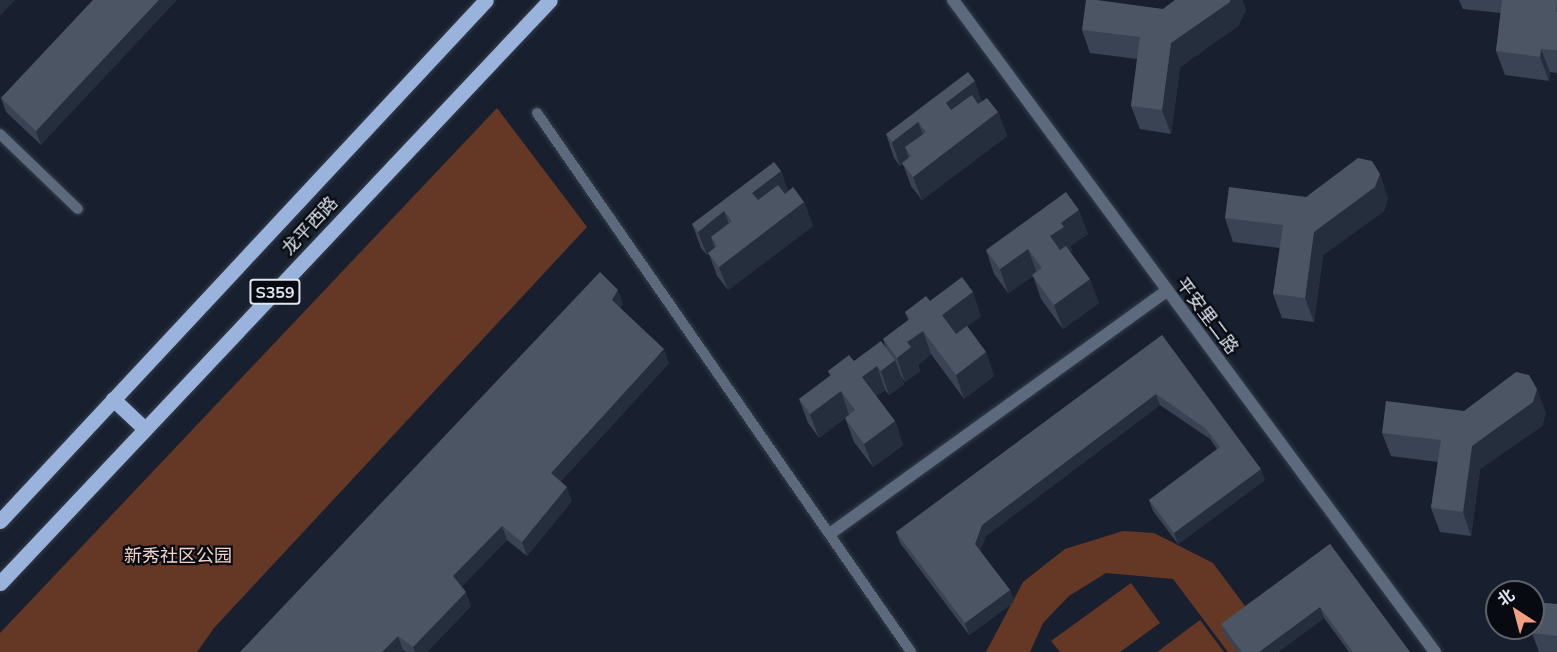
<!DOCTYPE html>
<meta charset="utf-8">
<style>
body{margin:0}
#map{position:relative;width:1557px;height:652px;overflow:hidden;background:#18202f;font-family:Mulish,"Noto Sans SC",sans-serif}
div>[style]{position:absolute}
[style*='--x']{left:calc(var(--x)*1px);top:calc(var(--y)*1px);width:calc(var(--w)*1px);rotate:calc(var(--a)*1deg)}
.green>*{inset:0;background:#653725}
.roads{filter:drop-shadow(0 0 2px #343c4a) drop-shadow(0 0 2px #343c4a)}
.service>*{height:10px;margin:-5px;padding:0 5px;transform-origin:5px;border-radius:5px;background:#5d697d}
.minor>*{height:12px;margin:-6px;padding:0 6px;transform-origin:6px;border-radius:6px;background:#5d697d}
.primary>*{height:15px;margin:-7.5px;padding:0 7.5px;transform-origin:7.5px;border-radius:7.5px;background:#9ab3dc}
.wall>*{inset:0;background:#3a4353}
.shaded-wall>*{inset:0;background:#252e3d}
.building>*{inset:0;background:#4b5564}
span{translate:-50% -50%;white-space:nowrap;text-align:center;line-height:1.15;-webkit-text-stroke:4.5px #070a10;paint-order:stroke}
.shield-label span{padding:2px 4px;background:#070a10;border:2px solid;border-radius:4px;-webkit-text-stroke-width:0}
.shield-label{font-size:16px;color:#e0e6f0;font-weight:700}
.street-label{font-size:18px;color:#e0e6f0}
.park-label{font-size:18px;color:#f4d2c5}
.north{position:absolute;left:1485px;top:580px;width:60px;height:60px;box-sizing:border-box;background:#070a10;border:2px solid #5e626a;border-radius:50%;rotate:324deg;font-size:16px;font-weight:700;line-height:24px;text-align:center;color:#e0e6f0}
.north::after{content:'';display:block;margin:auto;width:21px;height:27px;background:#f2a081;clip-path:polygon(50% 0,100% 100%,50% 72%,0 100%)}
</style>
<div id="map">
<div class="green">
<i style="clip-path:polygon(497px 108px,587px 227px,214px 628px,197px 652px,0 652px,0 633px)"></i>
<i style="clip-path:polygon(1123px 531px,1154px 533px,1213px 563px,1279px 652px,1228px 652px,1173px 579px,1106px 573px,1069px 596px,1043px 623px,1030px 652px,986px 652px,1023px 582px,1065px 549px)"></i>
<i style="clip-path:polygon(1131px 583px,1160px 623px,1120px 652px,1060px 652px,1051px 641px)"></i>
<i style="clip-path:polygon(1200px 620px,1224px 652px,1157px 652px)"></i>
</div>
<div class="roads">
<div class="service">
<i style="--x:537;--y:113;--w:656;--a:55.24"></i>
<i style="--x:0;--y:134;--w:108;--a:43.9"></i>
</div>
<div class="minor">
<i style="--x:953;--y:0;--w:811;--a:53.53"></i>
<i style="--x:831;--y:533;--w:413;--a:-35.8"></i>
</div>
<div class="primary">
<i style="--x:113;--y:399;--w:44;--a:43.2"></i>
<i style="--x:0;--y:521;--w:712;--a:-46.99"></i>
<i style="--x:0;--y:583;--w:801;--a:-46.67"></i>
</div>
</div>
<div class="wall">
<i style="clip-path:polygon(93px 0,41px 145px,6px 112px,1px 98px)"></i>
<i style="clip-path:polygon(1175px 0,1242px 0,1246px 10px,1238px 26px,1180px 67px,1171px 134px,1140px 129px,1131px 106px,1137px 59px,1090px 53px,1082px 30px,1163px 9px)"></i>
<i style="clip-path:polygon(1459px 0,1557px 0,1557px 73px,1550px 72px,1549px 81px,1505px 75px,1496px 51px,1501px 13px,1463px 9px)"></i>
<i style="clip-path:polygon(982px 101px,998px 112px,1007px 136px,922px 200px,911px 186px,903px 164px,900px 166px,894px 158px,886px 134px)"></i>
<i style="clip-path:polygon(781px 171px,788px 191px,804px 202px,813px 226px,728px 290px,717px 276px,709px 254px,707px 255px,701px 248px,692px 224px)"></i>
<i style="clip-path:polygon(1306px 197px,1388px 198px,1384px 211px,1323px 255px,1314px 322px,1282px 318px,1273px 294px,1280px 248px,1233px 242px,1225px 218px)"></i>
<i style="clip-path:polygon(1088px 234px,1070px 246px,1072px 250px,1070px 252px,1099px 303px,1063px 329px,1041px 299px,1033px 276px,1008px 293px,994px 274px,986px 250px)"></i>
<i style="clip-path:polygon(930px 301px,981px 316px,967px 326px,986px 352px,994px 376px,964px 399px,931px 354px,918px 365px,920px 371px,905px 382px,900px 375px,904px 384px,889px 395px,885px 390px,876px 396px,895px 421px,903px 445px,873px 467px,854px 442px,845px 418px,819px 438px,808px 423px,799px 399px,830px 376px,828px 371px,854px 361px,886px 348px,883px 339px,908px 320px,905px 312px)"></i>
<i style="clip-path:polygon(623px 304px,620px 308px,669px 363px,561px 481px,572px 501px,527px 556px,507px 540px,461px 587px,471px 606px,427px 652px,406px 652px,403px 650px,401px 652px,240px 652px)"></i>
<i style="clip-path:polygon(1162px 335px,1265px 480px,1178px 544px,1153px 511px,1149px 500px,1217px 449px,1210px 439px,1160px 405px,986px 536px,980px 551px,1010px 590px,1014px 602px,969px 635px,900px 543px,896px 532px)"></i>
<i style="clip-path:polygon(1464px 411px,1546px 413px,1542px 426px,1480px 469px,1471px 536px,1440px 532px,1431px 508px,1438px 462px,1391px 456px,1382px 433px)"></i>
<i style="clip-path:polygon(1330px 544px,1410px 652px,1349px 652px,1324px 618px,1278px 652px,1238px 652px,1225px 636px,1221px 624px)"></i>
<i style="clip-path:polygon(1557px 604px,1557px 652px,1539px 652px,1532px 633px)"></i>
</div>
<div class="shaded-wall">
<i style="clip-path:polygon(0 0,15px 0,0 16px)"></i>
<i style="clip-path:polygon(159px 0,177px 0,41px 145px,36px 131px)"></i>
<i style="clip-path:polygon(1230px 0,1242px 0,1246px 10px,1238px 26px,1180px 67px,1171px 134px,1162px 110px,1171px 43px)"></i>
<i style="clip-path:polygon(1541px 49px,1550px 72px,1549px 81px,1540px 57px)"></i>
<i style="clip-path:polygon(975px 81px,983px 105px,955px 127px,946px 103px)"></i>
<i style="clip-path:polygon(998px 112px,1007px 136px,922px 200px,913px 177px)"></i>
<i style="clip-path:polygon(918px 122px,927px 145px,905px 147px,909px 159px,900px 166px,892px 142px)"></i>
<i style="clip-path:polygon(781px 171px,789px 195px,761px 217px,752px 193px)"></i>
<i style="clip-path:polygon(1380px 174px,1388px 198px,1384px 211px,1323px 255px,1314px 322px,1305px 298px,1314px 232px)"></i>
<i style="clip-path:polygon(804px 202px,813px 226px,728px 290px,719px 267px)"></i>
<i style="clip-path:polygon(1079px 210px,1088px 234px,1070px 246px,1072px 250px,1059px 260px,1050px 236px,1061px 223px)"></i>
<i style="clip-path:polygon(724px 211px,733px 235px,711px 237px,715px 249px,707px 255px,698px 232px)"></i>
<i style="clip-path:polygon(1028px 249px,1037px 273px,1008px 293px,1000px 269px)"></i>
<i style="clip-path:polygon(1090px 279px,1099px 303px,1063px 329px,1054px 305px)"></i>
<i style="clip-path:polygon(618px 290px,623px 304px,617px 314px,612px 300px)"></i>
<i style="clip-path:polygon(973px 292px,981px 316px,951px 338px,942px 315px)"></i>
<i style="clip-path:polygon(923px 331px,931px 354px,918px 365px,920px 371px,905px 382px,897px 358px,907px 342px)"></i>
<i style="clip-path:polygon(664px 349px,669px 363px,556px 487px,551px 473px)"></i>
<i style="clip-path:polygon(986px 352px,994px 376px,964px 399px,956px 375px)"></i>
<i style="clip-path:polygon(895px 360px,904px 384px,889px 395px,881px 371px)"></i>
<i style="clip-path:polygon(877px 366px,885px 390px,870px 401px,862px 377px)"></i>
<i style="clip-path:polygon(1537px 389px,1546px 413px,1542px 426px,1480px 469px,1471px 536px,1463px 512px,1472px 446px)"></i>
<i style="clip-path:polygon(841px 391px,849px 415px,819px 438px,810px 414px)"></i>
<i style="clip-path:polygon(1156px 394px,1160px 405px,986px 536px,979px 555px,975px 544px,982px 525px)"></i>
<i style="clip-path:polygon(895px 421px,903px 445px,873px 467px,864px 444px)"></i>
<i style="clip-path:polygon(1261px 469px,1265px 480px,1178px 544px,1174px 533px)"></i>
<i style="clip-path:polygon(567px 487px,572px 501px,527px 556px,522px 542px)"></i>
<i style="clip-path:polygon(502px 526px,507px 540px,458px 590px,453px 576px)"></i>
<i style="clip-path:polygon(1010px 590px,1014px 602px,969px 635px,965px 623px)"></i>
<i style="clip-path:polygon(466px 592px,471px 606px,427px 652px,415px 652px,413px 647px)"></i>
<i style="clip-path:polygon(1320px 607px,1324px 618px,1278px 652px,1259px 652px)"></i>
<i style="clip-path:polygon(398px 636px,403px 650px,401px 652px,382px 652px)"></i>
</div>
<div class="building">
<i style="clip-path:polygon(93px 0,159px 0,36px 131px,1px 98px)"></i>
<i style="clip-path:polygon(1086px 0,1097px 0,1163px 9px,1175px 0,1230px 0,1230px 2px,1171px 43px,1162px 110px,1131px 106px,1140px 37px,1082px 30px)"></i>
<i style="clip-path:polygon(1502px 0,1557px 0,1556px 12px,1557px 12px,1557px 50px,1541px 49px,1540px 57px,1496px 51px)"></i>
<i style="clip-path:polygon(968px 72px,975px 81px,946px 103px,951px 110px,972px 95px,978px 104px,987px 98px,998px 112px,913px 177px,902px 163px,911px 156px,905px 147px,926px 132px,918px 122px,892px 142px,886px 134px)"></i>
<i style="clip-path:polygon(1358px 158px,1372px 161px,1380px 174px,1375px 187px,1314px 232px,1305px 298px,1273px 294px,1283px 225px,1225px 218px,1229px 187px,1306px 197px)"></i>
<i style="clip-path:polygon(774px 162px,781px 171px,752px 193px,758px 200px,778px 185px,785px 194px,793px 187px,804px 202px,719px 267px,708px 253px,717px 246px,711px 237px,732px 221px,724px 211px,698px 232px,692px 224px)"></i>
<i style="clip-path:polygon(1066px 192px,1079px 210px,1061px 223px,1064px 227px,1050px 236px,1060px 250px,1066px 246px,1090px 279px,1054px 305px,1032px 275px,1042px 268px,1028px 249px,1000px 269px,986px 250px)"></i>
<i style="clip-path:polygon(600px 272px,618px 290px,612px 300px,664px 349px,551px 473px,567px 487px,522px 542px,502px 526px,453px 576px,466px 592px,413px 647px,398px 636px,382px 652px,240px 652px)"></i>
<i style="clip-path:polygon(962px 277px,973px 292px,942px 315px,956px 334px,967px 326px,986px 352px,956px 375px,923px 331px,907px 342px,911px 347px,897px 358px,883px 339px,910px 319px,905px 312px,926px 296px,930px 301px)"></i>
<i style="clip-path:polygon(1162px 335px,1261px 469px,1174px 533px,1149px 500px,1220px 447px,1205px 428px,1156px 394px,982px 525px,975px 544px,1010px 590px,965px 623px,896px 532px)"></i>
<i style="clip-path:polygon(881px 341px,895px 360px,881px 371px,877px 366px,862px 377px,895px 421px,864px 444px,845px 418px,855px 410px,841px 391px,810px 414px,799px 399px,831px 375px,828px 371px,849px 355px,854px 361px)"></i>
<i style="clip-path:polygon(1516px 372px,1529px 375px,1537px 389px,1533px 402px,1472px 446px,1463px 512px,1431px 508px,1441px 440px,1382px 433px,1386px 401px,1464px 411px)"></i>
<i style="clip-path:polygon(1330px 544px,1410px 652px,1353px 652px,1320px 607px,1259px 652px,1242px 652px,1221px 624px)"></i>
<i style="clip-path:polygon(1535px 602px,1557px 604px,1557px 636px,1532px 633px)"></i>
</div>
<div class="shield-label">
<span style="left:275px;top:292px">S359</span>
</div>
<div class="street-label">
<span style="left:310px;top:226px;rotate:-47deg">龙平西路</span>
<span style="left:1207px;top:316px;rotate:53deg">平安里二路</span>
</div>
<div class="park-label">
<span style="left:178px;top:556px">新秀社区公园</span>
</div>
<div class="north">北</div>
</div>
